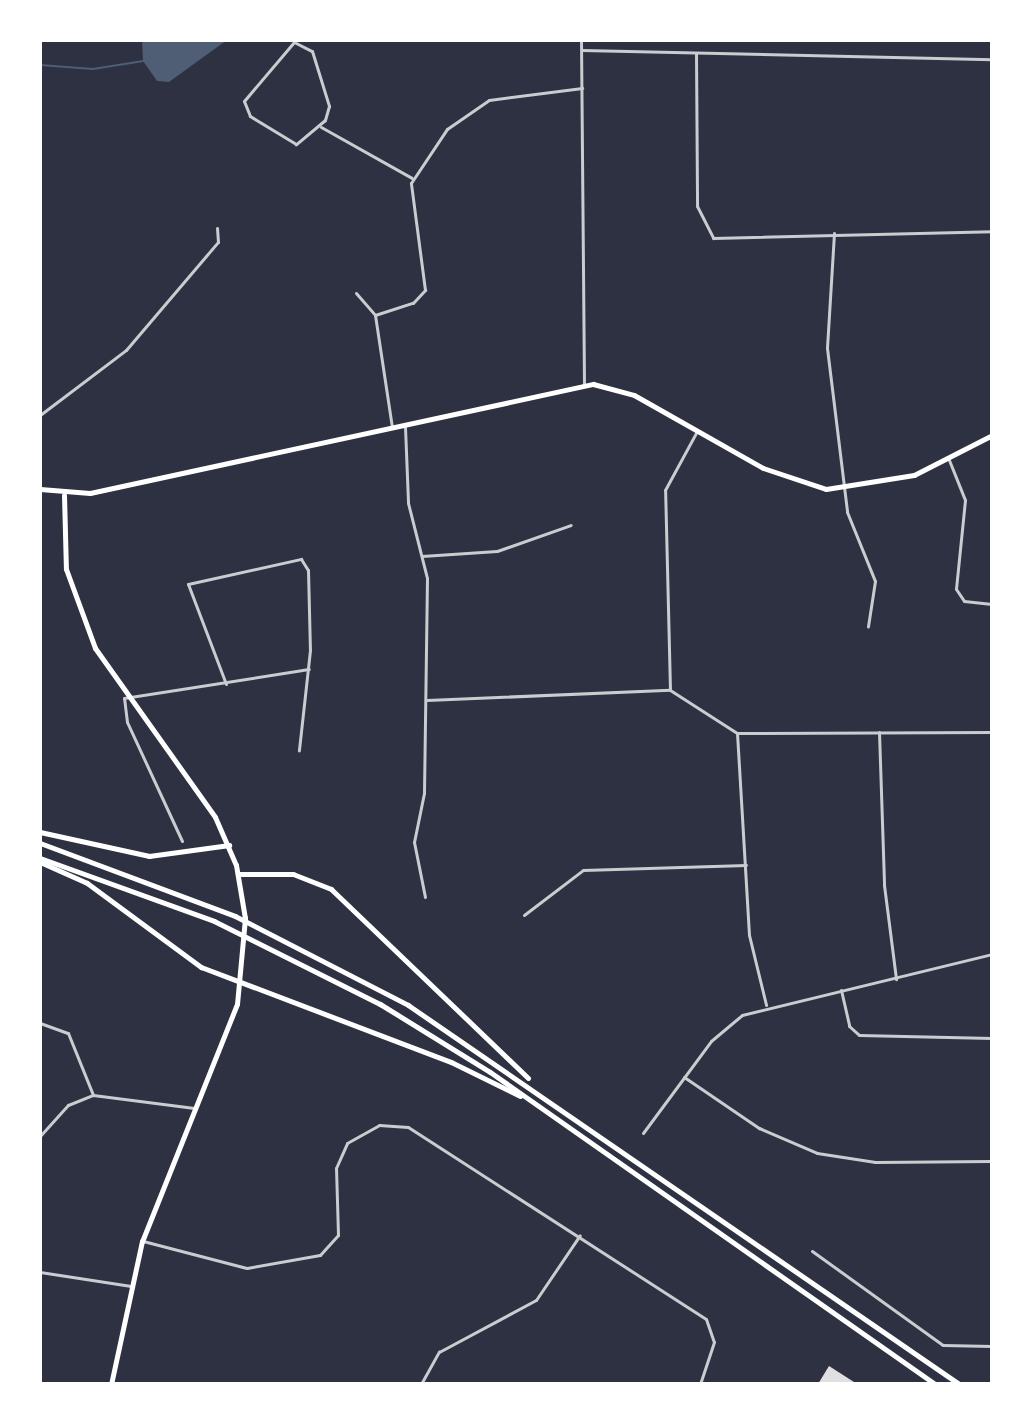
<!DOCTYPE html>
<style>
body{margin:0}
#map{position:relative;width:1032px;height:1424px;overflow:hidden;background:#2d3142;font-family:"Varela Round",sans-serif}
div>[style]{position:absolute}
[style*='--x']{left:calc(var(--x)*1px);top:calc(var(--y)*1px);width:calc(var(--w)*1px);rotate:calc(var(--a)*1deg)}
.water>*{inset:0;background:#4f5d75}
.stream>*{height:2px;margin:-1px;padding:0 1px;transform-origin:1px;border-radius:1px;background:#4f5d75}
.building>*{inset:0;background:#e0e0e3}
.minor>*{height:3px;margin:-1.5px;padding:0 1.5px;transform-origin:1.5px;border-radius:1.5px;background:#caccd0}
.primary>*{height:5px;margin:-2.5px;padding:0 2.5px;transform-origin:2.5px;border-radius:2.5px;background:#fff}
.trunk>*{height:5px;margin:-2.5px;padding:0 2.5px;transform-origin:2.5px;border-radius:2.5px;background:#fff}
span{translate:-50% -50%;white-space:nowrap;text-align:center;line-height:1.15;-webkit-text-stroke:8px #fff;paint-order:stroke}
.frame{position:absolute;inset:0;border:42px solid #fff;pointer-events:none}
</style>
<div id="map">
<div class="water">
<i style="clip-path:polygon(142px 40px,227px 40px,169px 82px,157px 81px,143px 61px)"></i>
</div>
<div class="stream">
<i style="--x:40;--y:65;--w:53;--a:4.3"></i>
<i style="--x:93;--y:69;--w:51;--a:-9.1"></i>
</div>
<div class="building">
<i style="clip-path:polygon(829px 1366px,854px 1382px,863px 1384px,818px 1384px)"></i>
</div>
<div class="minor">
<i style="--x:581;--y:40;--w:344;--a:89.5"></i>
<i style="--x:294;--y:42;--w:20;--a:27"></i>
<i style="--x:312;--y:51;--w:58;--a:72.8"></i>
<i style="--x:329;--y:106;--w:15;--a:106"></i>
<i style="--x:325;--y:120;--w:38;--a:140"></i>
<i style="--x:296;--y:144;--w:54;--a:-148.7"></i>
<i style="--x:250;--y:116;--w:16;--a:-112"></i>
<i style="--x:244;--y:101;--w:77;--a:-49.7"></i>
<i style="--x:582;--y:50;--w:410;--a:1.3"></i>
<i style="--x:696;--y:53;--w:153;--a:89.6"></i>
<i style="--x:697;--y:206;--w:36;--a:63"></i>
<i style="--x:713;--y:238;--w:279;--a:-1.4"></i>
<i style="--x:321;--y:127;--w:104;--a:29.3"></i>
<i style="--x:834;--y:233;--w:115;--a:93.5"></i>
<i style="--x:827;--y:348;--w:165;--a:83"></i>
<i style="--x:847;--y:512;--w:74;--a:67.9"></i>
<i style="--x:875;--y:581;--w:46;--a:98.8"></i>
<i style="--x:356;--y:293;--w:29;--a:49"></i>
<i style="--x:375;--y:315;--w:113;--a:81.4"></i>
<i style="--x:375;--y:315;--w:40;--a:-18"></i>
<i style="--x:413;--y:303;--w:18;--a:-47"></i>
<i style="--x:425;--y:290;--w:108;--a:-97.5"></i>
<i style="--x:411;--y:183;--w:65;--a:-56.3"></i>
<i style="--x:447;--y:129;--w:51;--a:-34.6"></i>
<i style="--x:489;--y:100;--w:94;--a:-7.4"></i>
<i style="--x:40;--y:415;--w:108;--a:-37.1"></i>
<i style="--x:126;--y:350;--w:142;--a:-49.6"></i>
<i style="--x:218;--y:242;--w:14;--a:-94"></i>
<i style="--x:405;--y:427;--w:76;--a:87.7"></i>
<i style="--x:408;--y:503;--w:77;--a:75.8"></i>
<i style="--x:427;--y:578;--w:215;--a:90.8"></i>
<i style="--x:424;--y:793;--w:50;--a:101.5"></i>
<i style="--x:414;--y:842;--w:56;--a:78.7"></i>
<i style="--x:949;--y:460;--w:43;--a:68.2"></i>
<i style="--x:965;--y:500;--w:89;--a:95.8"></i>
<i style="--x:956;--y:589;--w:14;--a:56"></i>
<i style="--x:964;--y:601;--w:28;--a:6"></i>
<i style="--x:422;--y:556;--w:75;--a:-3.8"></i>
<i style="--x:497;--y:551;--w:78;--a:-19.4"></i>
<i style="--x:226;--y:684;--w:107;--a:-110.8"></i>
<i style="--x:188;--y:584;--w:116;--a:-12.5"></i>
<i style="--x:301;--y:559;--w:13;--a:58"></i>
<i style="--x:308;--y:570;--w:80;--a:88.6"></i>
<i style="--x:310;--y:650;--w:101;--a:96.3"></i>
<i style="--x:670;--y:690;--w:200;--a:-91.4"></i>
<i style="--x:665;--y:490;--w:67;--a:-61.5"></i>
<i style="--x:427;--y:700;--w:243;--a:-2.4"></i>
<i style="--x:670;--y:690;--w:80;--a:32.7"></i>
<i style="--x:737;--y:733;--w:255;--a:-0.2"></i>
<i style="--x:879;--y:732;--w:153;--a:88.1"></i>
<i style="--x:884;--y:885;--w:95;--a:82.7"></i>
<i style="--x:737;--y:733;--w:202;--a:86.6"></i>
<i style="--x:749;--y:935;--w:72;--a:76.3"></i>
<i style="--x:182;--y:841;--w:131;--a:-114.8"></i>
<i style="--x:127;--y:722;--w:24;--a:-97"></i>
<i style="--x:124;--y:698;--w:187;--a:-8.9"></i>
<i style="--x:524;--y:915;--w:74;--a:-37.3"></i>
<i style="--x:583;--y:870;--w:163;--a:-1.8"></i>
<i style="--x:841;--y:990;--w:37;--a:77"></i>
<i style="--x:849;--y:1026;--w:13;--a:42"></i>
<i style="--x:859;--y:1035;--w:133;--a:1.3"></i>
<i style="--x:40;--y:1023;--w:30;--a:20"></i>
<i style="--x:68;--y:1033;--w:67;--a:68"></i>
<i style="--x:684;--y:1077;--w:91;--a:34.2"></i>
<i style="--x:759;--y:1128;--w:63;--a:23.3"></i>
<i style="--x:817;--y:1153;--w:59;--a:8.8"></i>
<i style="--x:875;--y:1162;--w:117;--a:-0.5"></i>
<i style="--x:643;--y:1133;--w:114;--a:-53.5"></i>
<i style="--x:711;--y:1041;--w:40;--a:-40"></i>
<i style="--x:742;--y:1015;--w:257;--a:-13.7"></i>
<i style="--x:40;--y:1136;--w:42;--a:-47.9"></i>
<i style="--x:68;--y:1105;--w:27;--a:-22"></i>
<i style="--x:93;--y:1095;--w:102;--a:7.3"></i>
<i style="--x:143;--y:1241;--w:107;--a:14.6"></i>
<i style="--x:247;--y:1268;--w:74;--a:-10.1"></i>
<i style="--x:320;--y:1255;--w:27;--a:-48"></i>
<i style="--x:338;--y:1235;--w:67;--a:-91.7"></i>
<i style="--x:336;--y:1168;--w:27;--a:-66"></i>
<i style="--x:347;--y:1143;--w:37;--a:-29"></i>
<i style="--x:379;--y:1125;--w:29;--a:4"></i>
<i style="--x:408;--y:1127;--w:354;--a:32.8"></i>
<i style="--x:706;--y:1319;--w:24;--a:71"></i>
<i style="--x:714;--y:1342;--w:44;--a:108.4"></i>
<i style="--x:812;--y:1251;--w:161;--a:35.7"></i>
<i style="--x:943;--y:1345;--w:49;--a:1.2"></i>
<i style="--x:40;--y:1272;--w:92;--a:8.7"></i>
<i style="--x:421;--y:1384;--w:37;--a:-61"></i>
<i style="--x:439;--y:1352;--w:110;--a:-28.2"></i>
<i style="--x:536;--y:1300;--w:78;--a:-55.9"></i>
</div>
<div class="primary">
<i style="--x:40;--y:489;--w:50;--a:4.6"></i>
<i style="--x:90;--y:493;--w:515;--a:-12.23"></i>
<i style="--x:593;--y:384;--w:42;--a:15"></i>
<i style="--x:634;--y:395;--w:148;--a:29.5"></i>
<i style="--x:763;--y:468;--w:66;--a:18.4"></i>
<i style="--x:826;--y:489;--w:89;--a:-9"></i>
<i style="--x:914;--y:475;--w:88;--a:-27.1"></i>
<i style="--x:64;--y:495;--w:74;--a:88.5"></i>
<i style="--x:66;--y:569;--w:84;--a:69.8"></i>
<i style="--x:95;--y:648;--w:207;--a:54.6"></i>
<i style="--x:215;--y:817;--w:52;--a:66.4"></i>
<i style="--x:236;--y:865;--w:54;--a:80.4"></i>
<i style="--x:245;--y:918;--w:86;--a:95.3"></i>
<i style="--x:237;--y:1004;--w:255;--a:111.8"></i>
<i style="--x:142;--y:1241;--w:146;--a:102.2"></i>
</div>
<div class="trunk">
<i style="--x:40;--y:832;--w:112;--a:12.4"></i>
<i style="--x:149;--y:856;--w:81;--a:-7.8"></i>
<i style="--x:40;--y:843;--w:208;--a:20.5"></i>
<i style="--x:235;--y:916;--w:195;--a:27.2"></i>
<i style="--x:408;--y:1005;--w:669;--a:34.52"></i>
<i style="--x:40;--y:858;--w:185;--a:19.9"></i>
<i style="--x:214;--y:921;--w:186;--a:26.6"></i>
<i style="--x:380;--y:1004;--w:129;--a:31.7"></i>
<i style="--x:490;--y:1072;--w:543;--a:35.04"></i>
<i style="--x:40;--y:862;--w:51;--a:24.1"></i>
<i style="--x:87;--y:883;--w:142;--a:36.4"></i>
<i style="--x:201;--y:967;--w:267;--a:20.8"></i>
<i style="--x:451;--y:1062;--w:77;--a:26.2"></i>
<i style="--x:238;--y:874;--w:55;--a:0"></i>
<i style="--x:293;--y:874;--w:41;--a:21.5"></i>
<i style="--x:331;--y:889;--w:273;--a:43.8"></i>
</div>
<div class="frame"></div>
</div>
